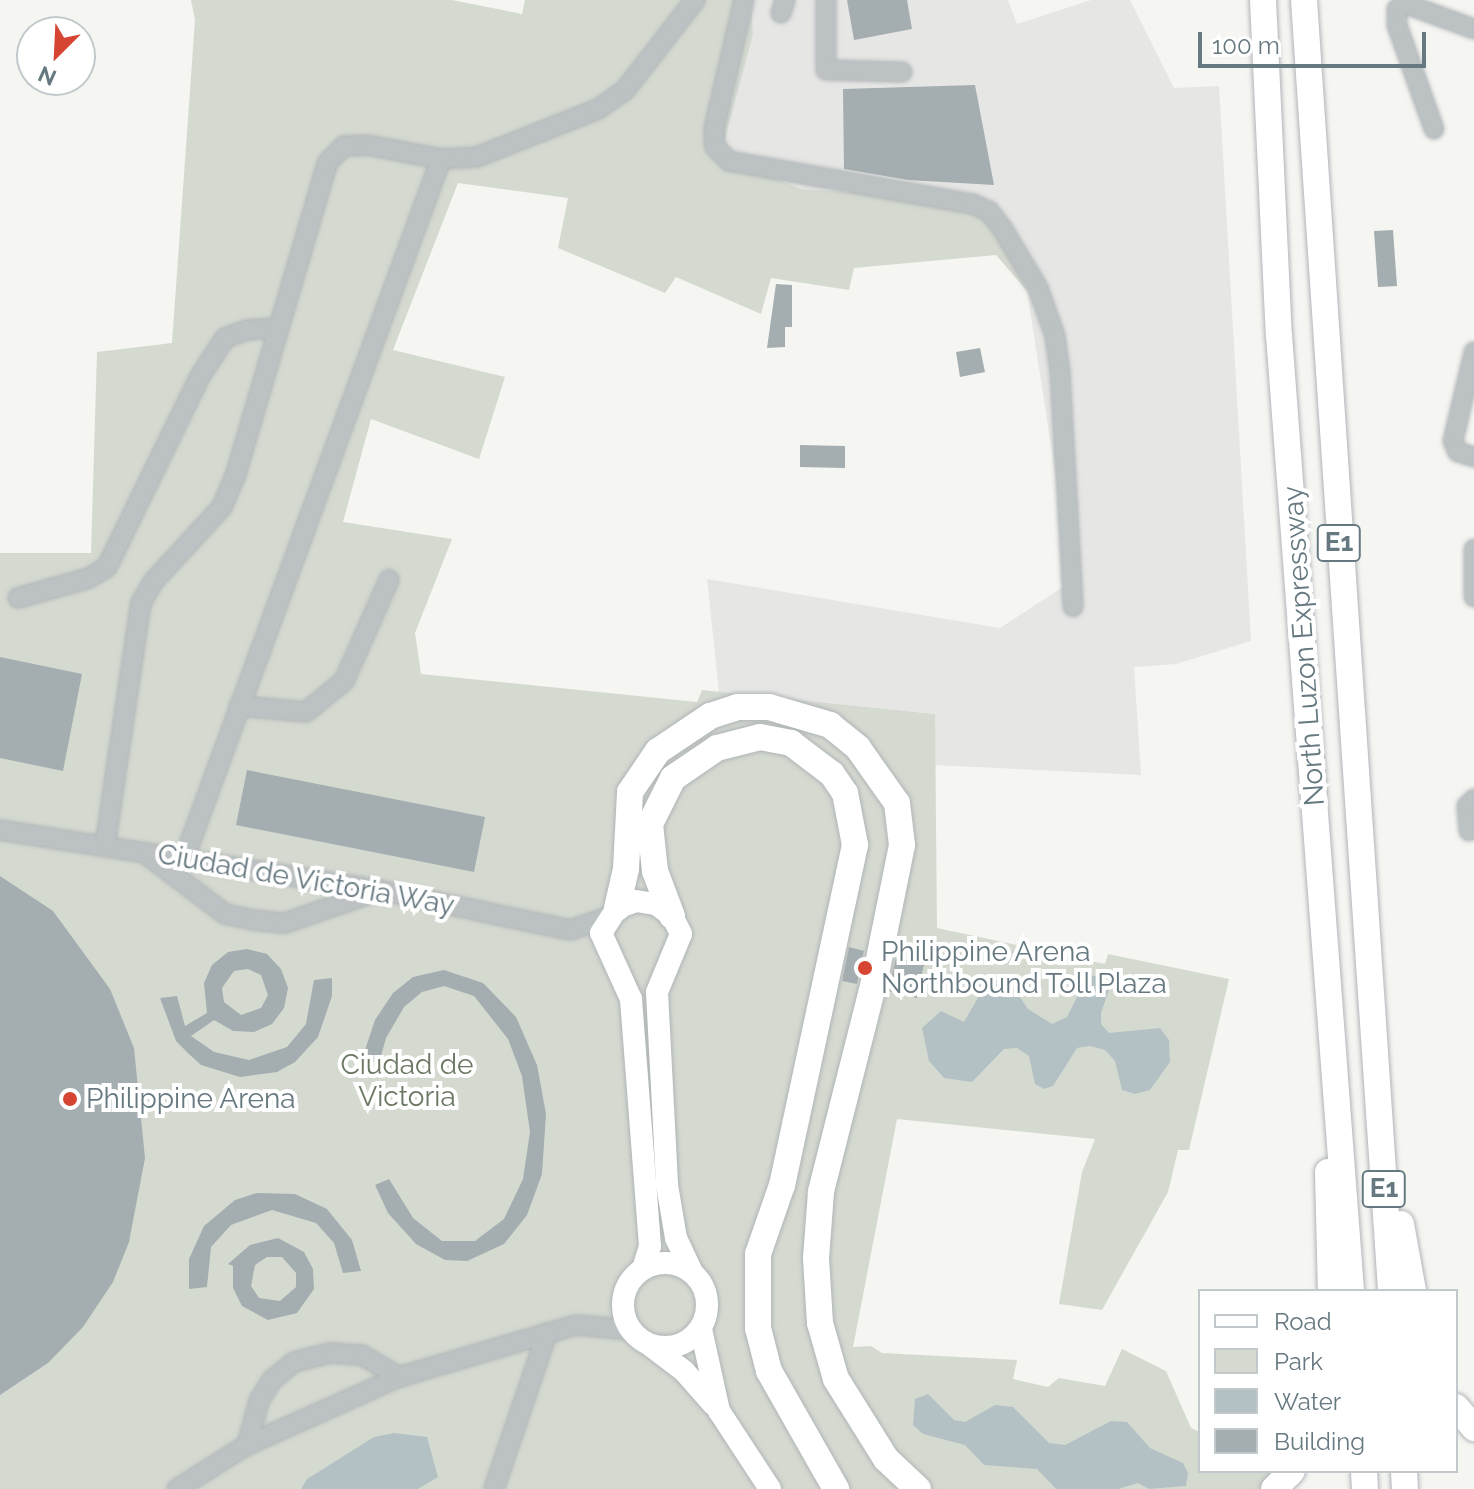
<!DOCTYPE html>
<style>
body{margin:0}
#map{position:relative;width:1474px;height:1489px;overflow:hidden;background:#f5f5f2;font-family:Raleway,sans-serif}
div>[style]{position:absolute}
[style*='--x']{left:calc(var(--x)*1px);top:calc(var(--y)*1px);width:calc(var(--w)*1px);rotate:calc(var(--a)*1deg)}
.built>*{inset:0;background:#e6e6e5}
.green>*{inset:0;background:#d5dad1}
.water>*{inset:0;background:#b4c1c4}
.building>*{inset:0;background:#a4adb0}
.roads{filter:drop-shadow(0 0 2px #b0b5b7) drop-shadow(0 0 2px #b0b5b7)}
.minor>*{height:18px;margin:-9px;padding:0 9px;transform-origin:9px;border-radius:9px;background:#bcc1c3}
.major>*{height:22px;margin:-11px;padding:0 11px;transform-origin:11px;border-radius:11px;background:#fff}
.major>.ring{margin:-11px;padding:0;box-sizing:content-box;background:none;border:22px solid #fff;border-radius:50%}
.highway>*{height:26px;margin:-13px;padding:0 13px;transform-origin:13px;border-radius:13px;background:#fff}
.dots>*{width:22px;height:22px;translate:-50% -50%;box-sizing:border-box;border:4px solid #fff;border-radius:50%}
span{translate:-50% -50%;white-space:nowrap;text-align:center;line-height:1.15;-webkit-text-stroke:8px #fff;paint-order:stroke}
.shield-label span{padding:2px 6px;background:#fff;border:2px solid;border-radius:6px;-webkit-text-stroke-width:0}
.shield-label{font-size:26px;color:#667880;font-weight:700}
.street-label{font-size:28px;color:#667880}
.poi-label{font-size:28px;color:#667880}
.left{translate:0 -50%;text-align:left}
.park-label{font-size:28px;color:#6b7864}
.legend{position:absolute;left:1198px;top:1289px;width:260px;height:184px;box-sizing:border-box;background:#fff;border:2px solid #c2c9cc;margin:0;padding:10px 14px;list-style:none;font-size:24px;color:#667880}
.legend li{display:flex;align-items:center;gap:16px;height:40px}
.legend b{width:40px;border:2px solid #c2c9cc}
.north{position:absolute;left:16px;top:16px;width:80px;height:80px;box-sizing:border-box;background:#fff;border:2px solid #c2c9cc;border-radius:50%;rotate:204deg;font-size:22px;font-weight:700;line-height:32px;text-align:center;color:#667880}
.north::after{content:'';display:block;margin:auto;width:28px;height:36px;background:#d64531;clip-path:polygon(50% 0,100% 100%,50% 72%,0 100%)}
.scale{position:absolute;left:1198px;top:32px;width:228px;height:36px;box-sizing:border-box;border:4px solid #667880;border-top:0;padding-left:10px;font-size:24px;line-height:28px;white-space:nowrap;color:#667880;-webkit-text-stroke:6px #fff;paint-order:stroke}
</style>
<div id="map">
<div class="built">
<i style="clip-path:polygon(751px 0,1008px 0,1017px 24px,1091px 0,1130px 0,1174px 88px,1219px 86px,1251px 641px,1176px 664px,1134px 667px,1141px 775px,933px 765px,935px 714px,719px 692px,707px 579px,1000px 628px,1072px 581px,1027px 291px,987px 199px,801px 189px,719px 157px,753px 35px)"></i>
</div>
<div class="green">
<i style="clip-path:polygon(191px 0,452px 0,522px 14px,525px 0,751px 0,753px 35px,720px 157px,801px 189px,986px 199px,1027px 291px,996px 255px,854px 268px,849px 290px,771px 278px,761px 314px,676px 277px,665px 293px,558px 248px,568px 198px,458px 183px,393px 350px,505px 377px,479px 459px,371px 419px,343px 522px,452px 539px,415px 633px,421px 674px,697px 702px,702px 690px,935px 714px,937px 928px,1105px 964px,1108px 954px,1229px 979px,1189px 1150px,1178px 1150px,1168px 1192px,1102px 1310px,1059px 1304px,1082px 1172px,1095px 1139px,897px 1119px,853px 1347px,871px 1346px,882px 1353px,1017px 1360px,1013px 1379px,1048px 1387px,1059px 1378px,1105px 1386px,1122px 1349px,1166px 1371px,1191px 1428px,1200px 1432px,1200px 1471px,1291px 1471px,1292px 1489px,0 1489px,0 553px,91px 553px,97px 352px,172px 343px,195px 20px)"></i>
</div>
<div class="water">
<i style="clip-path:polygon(1088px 975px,1102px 977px,1110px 987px,1101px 1013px,1101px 1024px,1109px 1033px,1160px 1028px,1169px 1040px,1170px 1062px,1150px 1090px,1135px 1094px,1122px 1090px,1115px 1061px,1105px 1050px,1090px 1046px,1077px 1048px,1053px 1086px,1044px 1089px,1035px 1084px,1029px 1056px,1017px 1048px,1004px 1049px,972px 1082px,944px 1078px,929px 1061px,922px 1028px,941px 1011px,964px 1022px,984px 987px,995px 980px,1009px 981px,1028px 1009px,1052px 1024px,1067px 1017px)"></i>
<i style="clip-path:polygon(928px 1394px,954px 1420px,965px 1422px,995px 1405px,1013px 1407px,1049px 1443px,1065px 1445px,1111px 1421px,1127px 1422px,1150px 1448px,1183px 1463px,1188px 1473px,1186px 1486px,1149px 1489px,1138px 1483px,1118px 1489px,1056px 1489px,1037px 1469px,984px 1465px,965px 1445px,923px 1434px,913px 1425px,915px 1399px)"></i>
<i style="clip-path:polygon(394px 1433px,427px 1437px,438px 1477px,418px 1489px,301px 1489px,307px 1479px,374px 1437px)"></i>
</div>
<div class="building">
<i style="clip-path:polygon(847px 0,907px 0,912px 29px,854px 40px)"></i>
<i style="clip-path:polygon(975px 85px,994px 185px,908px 180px,844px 169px,843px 89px)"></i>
<i style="clip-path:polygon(1393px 230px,1397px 286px,1378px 287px,1374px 231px)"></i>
<i style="clip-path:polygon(776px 284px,792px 285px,792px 327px,785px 327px,785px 347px,767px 348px)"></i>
<i style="clip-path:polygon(980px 348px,985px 372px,960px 377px,956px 352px)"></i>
<i style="clip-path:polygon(800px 445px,845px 446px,845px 468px,800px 467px)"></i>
<i style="clip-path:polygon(0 657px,82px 674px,63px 771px,0 758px)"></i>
<i style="clip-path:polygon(247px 770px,485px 817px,474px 872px,236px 825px)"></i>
<i style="clip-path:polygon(0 876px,53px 911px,110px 989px,134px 1048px,145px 1158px,129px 1242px,113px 1282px,83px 1327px,48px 1363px,0 1395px)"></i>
<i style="clip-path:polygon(849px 947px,864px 951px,857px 984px,842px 981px)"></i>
<i style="clip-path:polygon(evenodd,247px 949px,267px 954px,281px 969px,288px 988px,284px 1008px,272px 1024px,254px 1032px,233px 1031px,214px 1020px,191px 1036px,214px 1052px,249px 1060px,287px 1047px,306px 1024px,314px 980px,332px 978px,332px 996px,318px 1037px,295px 1062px,277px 1072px,240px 1077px,201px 1065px,189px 1054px,176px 1041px,160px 998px,177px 996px,185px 1026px,207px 1013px,204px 983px,212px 965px,228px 952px,247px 949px,248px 969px,261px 975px,268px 995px,261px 1008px,241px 1015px,224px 1002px,222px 988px,234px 971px,248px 969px)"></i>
<i style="clip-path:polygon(896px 958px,924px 964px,917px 998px,888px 991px)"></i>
<i style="clip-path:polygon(444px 970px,483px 983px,516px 1017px,537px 1065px,546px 1114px,542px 1174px,527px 1215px,504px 1244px,467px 1261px,445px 1260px,416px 1244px,388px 1213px,375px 1185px,389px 1179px,413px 1218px,442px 1241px,475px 1241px,504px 1219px,523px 1179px,530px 1132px,522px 1076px,508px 1039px,474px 996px,444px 986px,422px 992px,404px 1007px,386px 1038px,379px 1063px,362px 1059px,375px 1020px,393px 993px,413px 977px)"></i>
<i style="clip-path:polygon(257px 1193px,295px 1194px,327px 1209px,352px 1240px,361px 1271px,343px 1273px,334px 1243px,316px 1223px,272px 1210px,231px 1225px,211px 1247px,207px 1287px,189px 1289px,189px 1259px,204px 1226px,235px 1200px)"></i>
<i style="clip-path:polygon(evenodd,278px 1238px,304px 1252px,313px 1269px,314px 1289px,297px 1313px,268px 1320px,242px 1306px,233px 1288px,233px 1266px,228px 1264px,250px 1245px,278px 1238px,267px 1257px,282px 1257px,296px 1273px,296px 1287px,280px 1301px,259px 1298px,251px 1286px,255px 1265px,267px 1257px)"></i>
</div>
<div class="roads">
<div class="minor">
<i style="--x:744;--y:0;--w:132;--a:103.1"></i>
<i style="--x:714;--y:129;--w:18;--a:87"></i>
<i style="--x:715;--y:147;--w:20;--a:45"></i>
<i style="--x:729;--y:161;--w:248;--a:10"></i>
<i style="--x:973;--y:204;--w:17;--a:24"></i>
<i style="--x:989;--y:211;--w:21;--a:53"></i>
<i style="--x:1002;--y:228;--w:70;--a:59"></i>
<i style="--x:1038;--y:288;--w:51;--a:70.5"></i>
<i style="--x:1055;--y:336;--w:36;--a:82"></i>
<i style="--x:1060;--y:372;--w:235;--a:86.8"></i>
<i style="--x:826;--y:0;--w:70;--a:90"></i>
<i style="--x:826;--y:70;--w:76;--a:1.5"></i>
<i style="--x:781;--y:13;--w:14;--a:-73"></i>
<i style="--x:1434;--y:129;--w:110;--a:-109.6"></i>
<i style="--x:1397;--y:25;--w:16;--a:-90"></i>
<i style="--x:1397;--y:9;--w:10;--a:-29"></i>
<i style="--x:1406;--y:4;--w:72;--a:20.2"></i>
<i style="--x:1474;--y:352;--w:91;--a:103.3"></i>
<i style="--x:1453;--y:441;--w:12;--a:66"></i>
<i style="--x:1458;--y:452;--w:17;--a:17"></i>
<i style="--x:1474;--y:549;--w:48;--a:90"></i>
<i style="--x:18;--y:598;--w:74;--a:-15.7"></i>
<i style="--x:89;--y:578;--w:21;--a:-31"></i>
<i style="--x:107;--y:567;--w:210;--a:-64"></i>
<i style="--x:199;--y:378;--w:48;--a:-57"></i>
<i style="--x:225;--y:338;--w:23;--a:-20"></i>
<i style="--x:247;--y:330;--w:32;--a:-4"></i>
<i style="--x:239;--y:706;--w:67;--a:5.1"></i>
<i style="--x:306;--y:712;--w:49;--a:-39.2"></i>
<i style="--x:344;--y:681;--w:111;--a:-66"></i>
<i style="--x:0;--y:830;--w:384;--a:9"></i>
<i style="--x:379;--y:890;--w:196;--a:11.8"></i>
<i style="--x:571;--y:930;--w:39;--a:-19"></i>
<i style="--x:1469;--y:831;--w:25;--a:-95"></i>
<i style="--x:1467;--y:806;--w:10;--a:-45"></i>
<i style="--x:105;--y:846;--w:246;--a:-81.6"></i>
<i style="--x:141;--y:603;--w:24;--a:-60"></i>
<i style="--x:153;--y:582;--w:102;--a:-47.4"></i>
<i style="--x:222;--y:507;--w:33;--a:-67"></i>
<i style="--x:235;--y:477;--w:328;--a:-73.6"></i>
<i style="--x:328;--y:162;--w:23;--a:-45"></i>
<i style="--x:344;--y:146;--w:23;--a:-2"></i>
<i style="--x:367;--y:145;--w:75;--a:10.7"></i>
<i style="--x:441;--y:159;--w:36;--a:-3"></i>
<i style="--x:477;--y:157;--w:130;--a:-21.6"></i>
<i style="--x:598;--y:109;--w:33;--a:-35"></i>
<i style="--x:625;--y:90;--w:114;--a:-52.1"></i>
<i style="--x:146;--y:854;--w:99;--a:37.2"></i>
<i style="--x:225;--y:914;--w:30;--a:12"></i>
<i style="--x:254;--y:920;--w:31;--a:6"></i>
<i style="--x:285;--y:923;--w:98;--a:-19"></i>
<i style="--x:184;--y:859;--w:746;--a:-69.84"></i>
<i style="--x:247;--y:1445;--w:46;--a:-74.7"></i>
<i style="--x:259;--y:1401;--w:25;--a:-58"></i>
<i style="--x:272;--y:1380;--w:28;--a:-39"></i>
<i style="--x:294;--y:1362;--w:37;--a:-14"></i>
<i style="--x:330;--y:1353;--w:32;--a:4"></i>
<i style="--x:362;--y:1355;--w:43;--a:30.7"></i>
<i style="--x:177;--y:1489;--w:83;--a:-32.2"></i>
<i style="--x:247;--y:1445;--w:167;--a:-24.1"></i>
<i style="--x:399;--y:1377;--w:184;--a:-16.4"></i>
<i style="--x:576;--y:1325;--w:56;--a:5.1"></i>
<i style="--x:494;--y:1489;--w:165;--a:-71.2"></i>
</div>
<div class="major">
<i class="ring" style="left:623px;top:1263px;width:62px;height:62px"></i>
<i style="--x:643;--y:1269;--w:24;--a:-73"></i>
<i style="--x:650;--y:1246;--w:248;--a:-94.4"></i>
<i style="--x:631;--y:999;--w:72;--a:-114.4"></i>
<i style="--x:601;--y:933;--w:30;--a:-57"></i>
<i style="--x:617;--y:908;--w:20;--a:-20"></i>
<i style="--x:636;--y:901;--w:20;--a:9"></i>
<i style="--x:656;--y:904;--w:20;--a:37"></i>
<i style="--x:672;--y:916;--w:20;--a:63"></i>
<i style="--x:681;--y:934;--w:63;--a:112.5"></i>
<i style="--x:657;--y:992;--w:193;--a:87"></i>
<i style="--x:667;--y:1185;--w:54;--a:80.4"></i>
<i style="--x:676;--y:1238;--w:38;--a:65"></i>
<i style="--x:701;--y:1329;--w:84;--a:77.6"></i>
<i style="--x:719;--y:1411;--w:93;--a:56.8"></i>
<i style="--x:651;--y:1346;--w:41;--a:37.1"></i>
<i style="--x:684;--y:1371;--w:44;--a:48.7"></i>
</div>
<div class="highway">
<i style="--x:1263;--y:0;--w:335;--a:87.3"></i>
<i style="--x:1279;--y:335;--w:959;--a:85.69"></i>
<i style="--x:1304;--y:0;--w:1294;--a:86.14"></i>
<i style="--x:617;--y:908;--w:40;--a:-77"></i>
<i style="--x:626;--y:869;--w:77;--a:-87"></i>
<i style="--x:630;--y:792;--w:50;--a:-55.7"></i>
<i style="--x:658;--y:751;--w:63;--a:-33.9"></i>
<i style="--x:710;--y:716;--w:28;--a:-18"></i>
<i style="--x:737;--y:707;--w:32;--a:0"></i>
<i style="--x:769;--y:707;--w:64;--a:16.4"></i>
<i style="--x:830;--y:725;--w:36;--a:39"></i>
<i style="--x:858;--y:748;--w:67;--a:54.7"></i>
<i style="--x:897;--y:803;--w:42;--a:83.2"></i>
<i style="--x:902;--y:845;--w:132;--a:101.4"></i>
<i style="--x:876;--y:974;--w:225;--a:104.2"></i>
<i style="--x:821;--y:1192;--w:66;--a:94.3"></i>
<i style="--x:816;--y:1258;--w:65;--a:86.5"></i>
<i style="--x:820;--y:1323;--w:58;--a:74.1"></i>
<i style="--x:836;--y:1379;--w:94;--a:58"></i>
<i style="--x:886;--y:1459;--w:44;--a:43.2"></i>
<i style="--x:672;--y:916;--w:48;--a:-110.7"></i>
<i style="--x:655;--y:871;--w:47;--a:-96.1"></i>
<i style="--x:650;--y:824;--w:51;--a:-63.4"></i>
<i style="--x:673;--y:778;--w:53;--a:-34.3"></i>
<i style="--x:717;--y:748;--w:44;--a:-14.3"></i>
<i style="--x:760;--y:737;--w:32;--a:11"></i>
<i style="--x:791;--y:743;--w:51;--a:37.1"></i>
<i style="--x:832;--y:774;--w:23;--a:56"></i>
<i style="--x:845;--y:793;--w:53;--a:79.1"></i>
<i style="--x:855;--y:845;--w:348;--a:102.1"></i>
<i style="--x:782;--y:1185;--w:73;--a:109.2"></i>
<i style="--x:758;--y:1254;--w:74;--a:90"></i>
<i style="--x:758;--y:1328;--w:44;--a:75.7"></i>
<i style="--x:769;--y:1371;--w:136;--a:60.4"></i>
<i style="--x:1328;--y:1172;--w:119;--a:88.6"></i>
<i style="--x:1401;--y:1224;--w:68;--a:79.8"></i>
<i style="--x:1456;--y:1407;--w:28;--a:49"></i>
<i style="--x:1364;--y:1471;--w:18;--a:87"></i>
<i style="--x:1404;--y:1471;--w:18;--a:87"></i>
<i style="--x:1274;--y:1489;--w:25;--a:-45"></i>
</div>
</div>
<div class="dots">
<i style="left:865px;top:968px;background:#d64531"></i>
<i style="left:70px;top:1099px;background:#d64531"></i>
</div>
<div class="shield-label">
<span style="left:1339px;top:543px">E1</span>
<span style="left:1384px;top:1189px">E1</span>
</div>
<div class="street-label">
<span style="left:1304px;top:646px;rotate:-94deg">North Luzon Expressway</span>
<span style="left:306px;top:880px;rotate:10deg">Ciudad de Victoria Way</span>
</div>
<div class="poi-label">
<span class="left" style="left:881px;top:968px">Philippine Arena<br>Northbound Toll Plaza</span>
<span class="left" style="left:86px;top:1099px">Philippine Arena</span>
</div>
<div class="park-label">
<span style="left:407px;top:1081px">Ciudad de<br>Victoria</span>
</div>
<ul class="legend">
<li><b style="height:10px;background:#fff"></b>Road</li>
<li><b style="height:22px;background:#d5dad1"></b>Park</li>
<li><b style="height:22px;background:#b4c1c4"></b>Water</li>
<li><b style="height:22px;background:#a4adb0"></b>Building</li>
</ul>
<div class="north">N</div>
<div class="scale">100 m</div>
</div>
